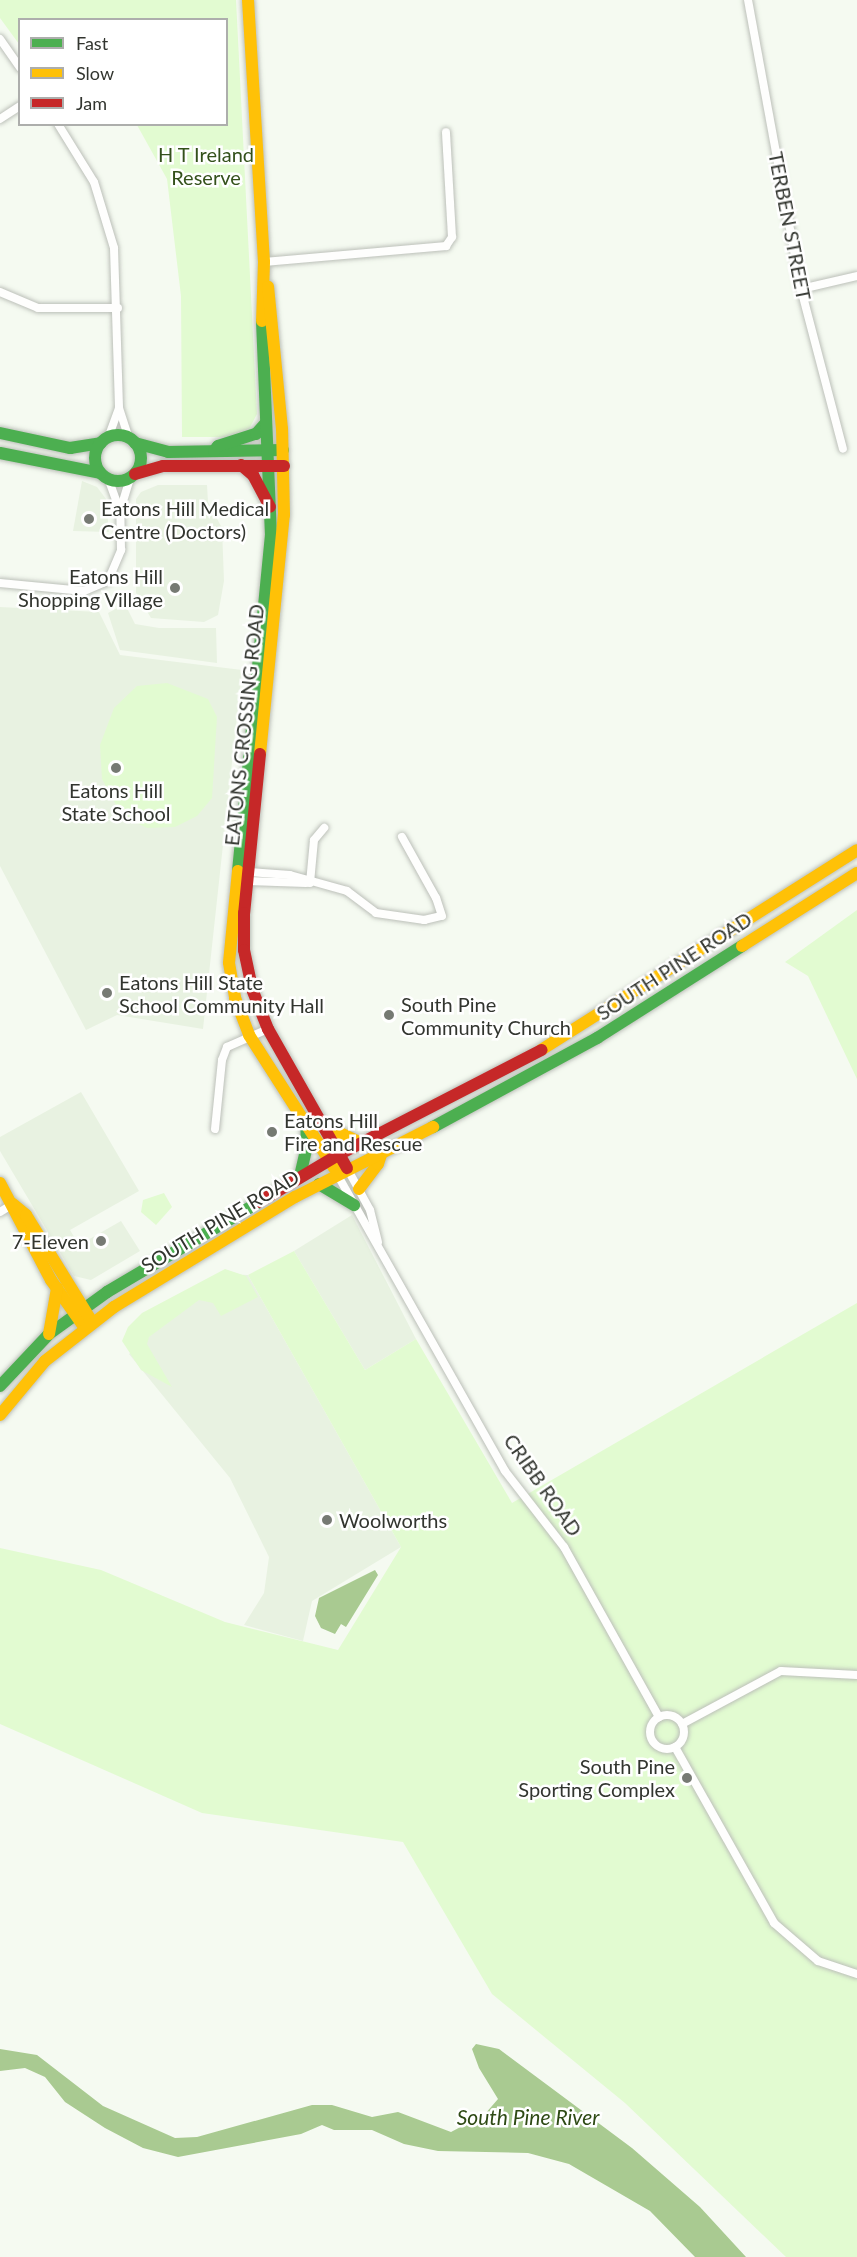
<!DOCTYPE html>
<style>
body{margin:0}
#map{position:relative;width:857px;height:2257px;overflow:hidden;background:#f5faf1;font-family:Lato,sans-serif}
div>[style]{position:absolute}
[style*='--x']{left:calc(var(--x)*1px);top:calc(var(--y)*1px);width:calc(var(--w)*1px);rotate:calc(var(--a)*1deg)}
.built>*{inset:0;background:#e8f2e1}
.green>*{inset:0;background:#e2fbd1}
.water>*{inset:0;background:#a9ca91}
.roads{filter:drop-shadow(0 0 2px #bcc0b9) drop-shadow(0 0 2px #bcc0b9)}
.street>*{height:8px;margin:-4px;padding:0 4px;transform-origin:4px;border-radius:4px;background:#fefefd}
.street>.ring{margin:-4px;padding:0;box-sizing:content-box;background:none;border:8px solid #fefefd;border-radius:50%}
.fast>*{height:12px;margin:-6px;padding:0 6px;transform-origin:6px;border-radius:6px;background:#4caf50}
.fast>.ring{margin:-6px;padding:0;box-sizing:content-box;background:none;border:12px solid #4caf50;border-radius:50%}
.slow>*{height:12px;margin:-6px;padding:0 6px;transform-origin:6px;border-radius:6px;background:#ffc107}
.jam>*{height:12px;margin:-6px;padding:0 6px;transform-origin:6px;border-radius:6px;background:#c62828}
.dots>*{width:16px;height:16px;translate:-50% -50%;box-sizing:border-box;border:3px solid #fff;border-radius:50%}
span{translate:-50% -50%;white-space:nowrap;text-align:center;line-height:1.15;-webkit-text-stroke:5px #fff;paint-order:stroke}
.park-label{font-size:20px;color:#34511b}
.street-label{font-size:20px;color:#32352f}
.poi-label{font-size:20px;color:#32352f}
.left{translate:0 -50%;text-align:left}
.right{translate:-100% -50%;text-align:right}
.water-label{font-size:21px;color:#2e4a14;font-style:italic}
.legend{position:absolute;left:18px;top:18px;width:210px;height:108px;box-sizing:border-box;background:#fff;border:2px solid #adaeac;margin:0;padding:8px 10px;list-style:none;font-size:18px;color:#32352f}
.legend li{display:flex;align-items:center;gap:12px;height:30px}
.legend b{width:30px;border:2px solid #adaeac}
</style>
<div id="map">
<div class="built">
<i style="clip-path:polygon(82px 481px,97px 487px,106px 499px,109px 532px,73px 531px)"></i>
<i style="clip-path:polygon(158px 485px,207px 485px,208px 502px,222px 528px,224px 581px,218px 615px,204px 622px,151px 618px,136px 593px,136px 499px,141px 492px)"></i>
<i style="clip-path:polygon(125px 604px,135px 624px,159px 628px,216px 628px,217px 663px,120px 650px,108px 613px)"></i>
<i style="clip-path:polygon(0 607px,99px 612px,120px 655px,242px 670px,203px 1029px,117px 1015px,86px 1030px,0 866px)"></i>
<i style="clip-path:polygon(81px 1092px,139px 1191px,70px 1230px,79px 1245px,121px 1221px,140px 1251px,91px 1280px,74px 1276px,0 1151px,0 1137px)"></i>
<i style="clip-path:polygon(352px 1215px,416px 1339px,365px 1370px,294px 1251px)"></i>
<i style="clip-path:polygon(221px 1274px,248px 1275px,401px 1547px,312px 1601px,303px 1641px,244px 1625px,264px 1593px,269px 1557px,230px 1478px,129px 1354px)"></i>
</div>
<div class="green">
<i style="clip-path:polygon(0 0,236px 0,257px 414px,249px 429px,225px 437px,182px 437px,181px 296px,167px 179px,137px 125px,226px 124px,226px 20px,20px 20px,19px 44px,0 18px)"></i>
<i style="clip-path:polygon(167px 683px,208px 699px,217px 717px,212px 798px,197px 816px,175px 827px,147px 828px,122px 816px,102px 779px,100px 745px,114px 708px,137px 686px)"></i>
<i style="clip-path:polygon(857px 910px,857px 1079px,808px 976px,785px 962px)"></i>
<i style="clip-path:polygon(164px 1193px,172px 1207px,156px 1225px,141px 1212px,143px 1200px)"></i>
<i style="clip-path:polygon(294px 1251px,365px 1370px,416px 1339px,512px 1503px,857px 1303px,857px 2257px,786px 2257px,625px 2103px,492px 1994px,403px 1842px,202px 1813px,0 1724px,0 1548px,101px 1570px,225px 1622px,338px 1650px,401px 1547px,248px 1275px)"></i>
<i style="clip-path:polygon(225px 1269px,246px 1276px,258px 1297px,221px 1316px,213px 1303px,199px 1300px,149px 1337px,147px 1344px,172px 1387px,141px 1370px,122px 1341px,128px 1327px,142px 1313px)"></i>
</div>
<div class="water">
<i style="clip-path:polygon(375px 1570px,378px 1575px,346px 1627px,341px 1624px,335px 1634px,321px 1628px,315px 1616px,319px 1598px)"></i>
<i style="clip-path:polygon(476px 2044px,499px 2049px,632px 2148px,700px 2207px,746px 2257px,695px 2257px,650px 2211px,569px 2164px,528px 2153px,438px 2151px,404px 2144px,372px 2130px,334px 2130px,322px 2125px,301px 2134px,178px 2157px,143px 2148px,105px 2128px,65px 2102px,45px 2077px,25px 2068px,0 2071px,0 2049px,37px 2055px,103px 2106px,175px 2138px,197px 2137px,312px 2105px,332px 2105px,372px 2117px,398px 2112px,451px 2132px,485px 2114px,498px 2099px,479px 2068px,472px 2049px)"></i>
</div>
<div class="roads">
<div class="street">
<i style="--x:748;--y:0;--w:294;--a:79.6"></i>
<i style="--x:801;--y:289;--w:165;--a:75.3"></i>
<i style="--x:0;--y:39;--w:35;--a:55"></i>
<i style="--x:0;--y:119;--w:24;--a:-33"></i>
<i style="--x:58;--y:124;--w:68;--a:58.2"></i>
<i style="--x:94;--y:182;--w:69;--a:73.1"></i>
<i style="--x:114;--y:248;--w:160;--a:88.2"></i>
<i style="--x:119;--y:408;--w:32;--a:110"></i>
<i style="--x:264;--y:262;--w:183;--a:-5"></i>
<i style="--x:446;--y:246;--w:11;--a:-56"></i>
<i style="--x:452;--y:237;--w:105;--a:-93.3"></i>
<i style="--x:801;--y:289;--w:57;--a:-13.1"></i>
<i style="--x:0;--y:292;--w:41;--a:22.8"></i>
<i style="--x:38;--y:308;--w:80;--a:0"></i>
<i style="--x:119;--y:408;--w:32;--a:72"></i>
<i style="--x:120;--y:511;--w:34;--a:-73"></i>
<i style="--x:0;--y:583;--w:84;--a:5.4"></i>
<i style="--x:84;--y:591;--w:26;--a:-23"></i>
<i style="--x:108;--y:581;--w:34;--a:-67"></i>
<i style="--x:121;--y:550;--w:39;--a:-91"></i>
<i style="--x:120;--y:511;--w:33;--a:-110"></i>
<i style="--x:249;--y:872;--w:41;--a:4.2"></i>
<i style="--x:290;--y:875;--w:59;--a:15.7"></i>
<i style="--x:347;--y:891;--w:36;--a:37"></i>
<i style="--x:376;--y:913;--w:49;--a:8.3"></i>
<i style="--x:424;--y:920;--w:18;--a:-13"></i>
<i style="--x:442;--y:916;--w:19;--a:-108"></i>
<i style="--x:436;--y:898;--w:70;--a:-119.1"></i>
<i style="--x:248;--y:881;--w:58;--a:2"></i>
<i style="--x:310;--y:883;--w:43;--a:-84.7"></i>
<i style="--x:314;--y:840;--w:16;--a:-50"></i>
<i style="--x:215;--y:1129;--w:69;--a:-84.2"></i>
<i style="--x:222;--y:1060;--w:14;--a:-69"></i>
<i style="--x:227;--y:1047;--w:45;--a:-23.7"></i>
<i style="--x:347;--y:1168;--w:48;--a:61.3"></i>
<i style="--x:370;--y:1210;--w:33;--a:76"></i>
<i style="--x:337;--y:1174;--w:341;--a:60.5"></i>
<i style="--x:505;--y:1471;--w:96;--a:52.2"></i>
<i style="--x:564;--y:1547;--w:195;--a:60.8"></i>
<i style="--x:0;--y:1212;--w:15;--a:-32"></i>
<i class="ring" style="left:650px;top:1715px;width:26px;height:26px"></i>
<i style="--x:682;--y:1724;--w:112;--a:-28.2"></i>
<i style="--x:781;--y:1671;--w:76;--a:3"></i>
<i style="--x:675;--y:1747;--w:202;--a:60.6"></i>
<i style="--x:774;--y:1923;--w:58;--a:40.8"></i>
<i style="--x:818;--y:1961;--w:41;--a:18.4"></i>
</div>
<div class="fast">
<i style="--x:0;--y:433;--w:72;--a:12.1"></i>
<i style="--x:70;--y:448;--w:31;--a:-9"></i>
<i class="ring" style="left:95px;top:435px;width:34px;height:34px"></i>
<i style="--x:135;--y:443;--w:34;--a:15"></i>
<i style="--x:168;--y:452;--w:115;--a:-1"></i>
<i style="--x:214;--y:451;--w:6;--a:-51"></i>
<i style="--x:218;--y:446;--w:40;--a:-18"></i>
<i style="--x:256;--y:434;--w:15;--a:-48"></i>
<i style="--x:0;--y:453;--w:102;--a:11.3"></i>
<i style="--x:238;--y:871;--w:337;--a:-84.4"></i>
<i style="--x:271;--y:536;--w:215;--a:-92.4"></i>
<i style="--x:433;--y:1127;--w:187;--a:-28.5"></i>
<i style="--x:597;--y:1038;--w:172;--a:-32.4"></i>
<i style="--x:300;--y:1176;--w:31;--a:-77"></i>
<i style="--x:307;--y:1146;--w:23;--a:-92"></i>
<i style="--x:319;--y:1184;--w:41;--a:31"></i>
<i style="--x:0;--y:1386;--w:71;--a:-46.7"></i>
<i style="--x:49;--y:1334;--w:72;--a:-35.9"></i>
<i style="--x:107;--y:1292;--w:177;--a:-30.6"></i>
</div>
<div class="slow">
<i style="--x:248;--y:0;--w:262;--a:86.5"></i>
<i style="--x:264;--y:262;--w:59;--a:91.9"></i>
<i style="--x:260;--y:754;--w:240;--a:-84.3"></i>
<i style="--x:284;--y:515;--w:86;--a:-91.3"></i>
<i style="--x:282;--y:429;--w:143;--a:-95.6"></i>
<i style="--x:238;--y:871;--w:92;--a:95.6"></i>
<i style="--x:229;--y:963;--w:36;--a:80"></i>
<i style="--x:235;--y:998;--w:40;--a:69"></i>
<i style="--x:249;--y:1035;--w:158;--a:57.4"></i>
<i style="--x:742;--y:946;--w:136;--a:-32.4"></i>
<i style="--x:541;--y:1050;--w:374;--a:-32.3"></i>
<i style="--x:319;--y:1123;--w:47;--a:25.5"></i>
<i style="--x:0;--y:1183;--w:110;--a:62.3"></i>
<i style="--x:51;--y:1280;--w:57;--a:54.9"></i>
<i style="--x:359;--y:1189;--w:31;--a:-53"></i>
<i style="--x:378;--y:1164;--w:16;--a:-72"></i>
<i style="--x:13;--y:1204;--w:17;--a:40"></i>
<i style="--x:26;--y:1215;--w:126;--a:58.3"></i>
<i style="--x:49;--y:1334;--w:47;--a:-80.1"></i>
<i style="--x:0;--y:1415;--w:70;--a:-50.2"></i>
<i style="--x:45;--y:1361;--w:88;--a:-38"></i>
<i style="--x:114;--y:1307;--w:212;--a:-31.3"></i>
<i style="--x:295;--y:1197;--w:155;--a:-26.9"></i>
</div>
<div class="jam">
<i style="--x:241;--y:465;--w:16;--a:40"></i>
<i style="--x:253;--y:475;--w:36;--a:62"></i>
<i style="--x:135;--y:474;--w:29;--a:-16"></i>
<i style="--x:163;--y:466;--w:121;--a:0"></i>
<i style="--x:260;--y:754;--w:160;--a:95.7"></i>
<i style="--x:244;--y:913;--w:37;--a:90"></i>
<i style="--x:244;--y:950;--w:40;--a:78"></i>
<i style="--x:252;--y:989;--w:43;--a:68.2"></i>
<i style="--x:268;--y:1029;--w:160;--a:60.4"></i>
<i style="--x:259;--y:1202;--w:92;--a:-30.7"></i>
<i style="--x:338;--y:1155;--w:229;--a:-27.3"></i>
</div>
</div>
<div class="dots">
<i style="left:89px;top:519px;background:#767a73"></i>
<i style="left:175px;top:588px;background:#767a73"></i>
<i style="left:116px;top:768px;background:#767a73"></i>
<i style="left:107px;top:993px;background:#767a73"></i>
<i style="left:389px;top:1015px;background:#767a73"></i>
<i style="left:272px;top:1132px;background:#767a73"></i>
<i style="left:101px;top:1241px;background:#767a73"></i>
<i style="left:327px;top:1520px;background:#767a73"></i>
<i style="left:687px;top:1778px;background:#767a73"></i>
</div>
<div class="park-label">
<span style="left:206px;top:166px">H T Ireland<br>Reserve</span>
</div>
<div class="street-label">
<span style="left:790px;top:226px;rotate:79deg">TERBEN STREET</span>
<span style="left:244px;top:725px;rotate:-84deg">EATONS CROSSING ROAD</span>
<span style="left:674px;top:966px;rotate:-33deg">SOUTH PINE ROAD</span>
<span style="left:220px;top:1221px;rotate:-31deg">SOUTH PINE ROAD</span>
<span style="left:543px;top:1485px;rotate:55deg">CRIBB ROAD</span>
</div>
<div class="poi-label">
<span class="left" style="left:101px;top:520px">Eatons Hill Medical<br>Centre (Doctors)</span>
<span class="right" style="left:163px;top:588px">Eatons Hill<br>Shopping Village</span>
<span style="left:116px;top:802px">Eatons Hill<br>State School</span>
<span class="left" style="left:119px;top:994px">Eatons Hill State<br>School Community Hall</span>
<span class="left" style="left:401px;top:1016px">South Pine<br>Community Church</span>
<span class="left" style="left:284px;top:1132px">Eatons Hill<br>Fire and Rescue</span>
<span class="right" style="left:89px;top:1241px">7-Eleven</span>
<span class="left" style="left:339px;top:1520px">Woolworths</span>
<span class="right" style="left:675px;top:1778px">South Pine<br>Sporting Complex</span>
</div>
<div class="water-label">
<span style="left:528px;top:2117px">South Pine River</span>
</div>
<ul class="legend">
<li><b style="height:8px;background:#4caf50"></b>Fast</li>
<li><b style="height:8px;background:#ffc107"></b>Slow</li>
<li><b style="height:8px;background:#c62828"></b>Jam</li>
</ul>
</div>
